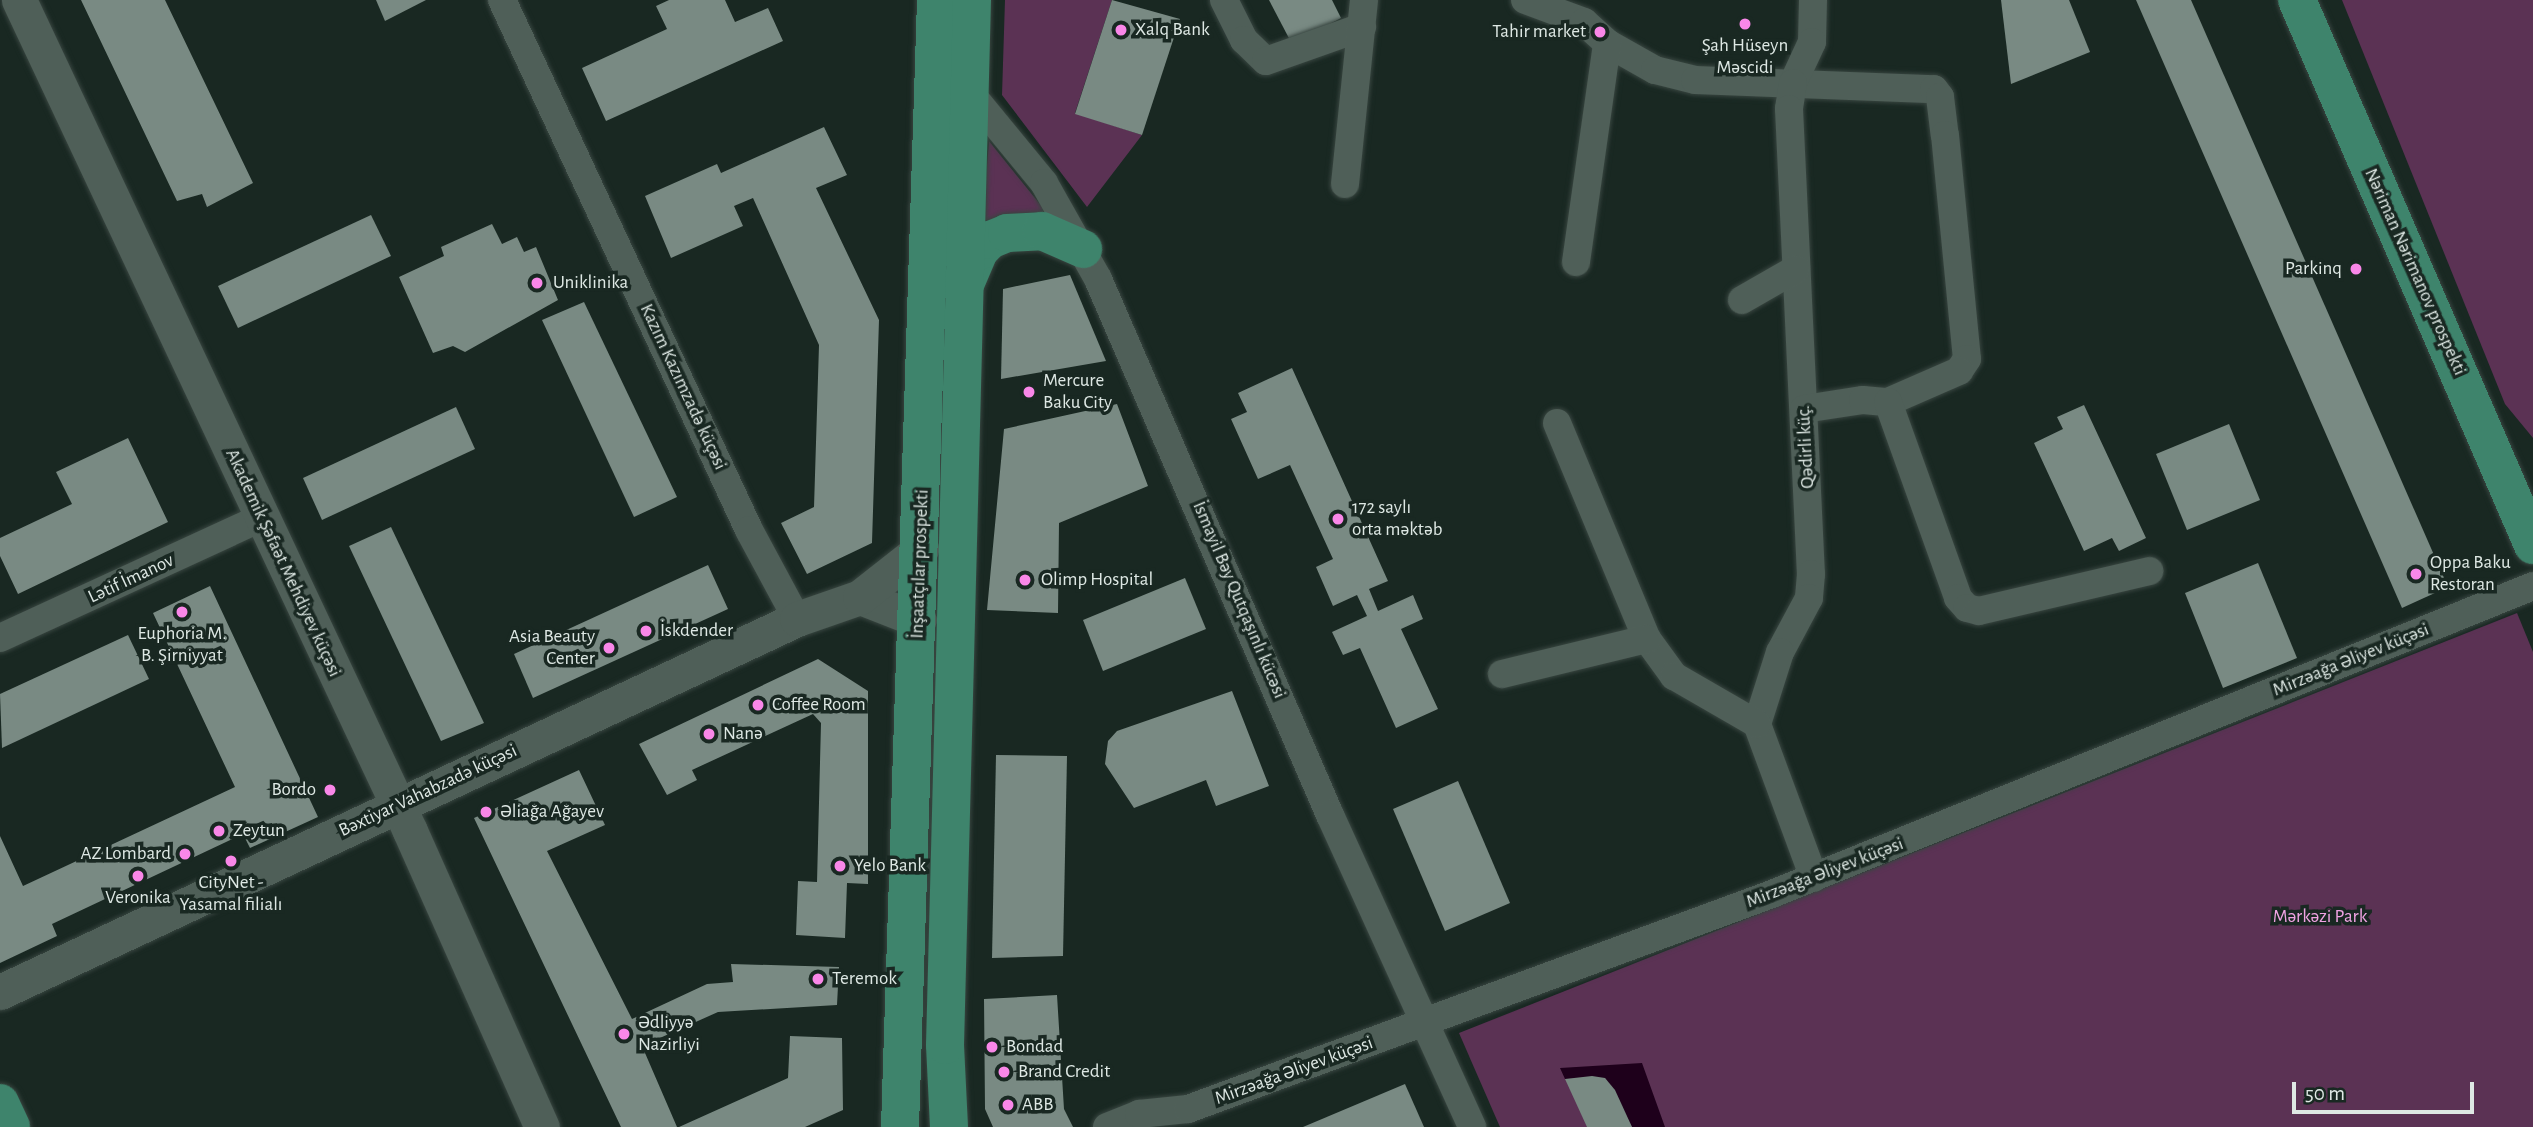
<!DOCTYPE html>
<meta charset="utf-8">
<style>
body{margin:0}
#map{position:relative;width:2533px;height:1127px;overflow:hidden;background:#192822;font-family:"Alegreya Sans",sans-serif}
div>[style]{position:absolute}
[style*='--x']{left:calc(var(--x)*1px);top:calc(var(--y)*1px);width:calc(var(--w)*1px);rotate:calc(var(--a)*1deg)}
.green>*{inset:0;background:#5b3254}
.water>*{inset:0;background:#1e001b}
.building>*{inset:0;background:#798a83}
.roads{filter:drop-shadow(0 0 2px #384540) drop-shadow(0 0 2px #384540)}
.minor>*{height:28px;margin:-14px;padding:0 14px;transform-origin:14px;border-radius:14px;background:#4f5f58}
.tertiary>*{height:35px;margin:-17.5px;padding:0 17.5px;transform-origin:17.5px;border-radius:17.5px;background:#4f5f58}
.primary>*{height:38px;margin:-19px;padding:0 19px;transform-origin:19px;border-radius:19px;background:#3e846c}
.dots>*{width:19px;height:19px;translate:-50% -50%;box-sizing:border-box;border:4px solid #192822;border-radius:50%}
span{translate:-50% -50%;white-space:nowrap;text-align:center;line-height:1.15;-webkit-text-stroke:7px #192822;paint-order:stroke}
.poi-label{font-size:19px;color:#dee8e4}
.left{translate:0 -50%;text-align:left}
.right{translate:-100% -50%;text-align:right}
.street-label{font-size:19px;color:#dee8e4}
.park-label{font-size:19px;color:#f0a3e3}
.scale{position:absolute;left:2292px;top:1082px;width:182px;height:32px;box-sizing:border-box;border:4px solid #dee8e4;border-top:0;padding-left:9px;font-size:21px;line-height:24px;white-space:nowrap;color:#dee8e4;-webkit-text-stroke:5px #192822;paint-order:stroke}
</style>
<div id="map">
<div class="green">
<i style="clip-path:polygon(1005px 0,1112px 0,1075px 113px,1142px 135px,1087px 207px,1002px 95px)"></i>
<i style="clip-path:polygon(2342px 0,2533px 0,2533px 438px,2505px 404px)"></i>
<i style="clip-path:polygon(989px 141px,1052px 219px,982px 228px)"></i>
<i style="clip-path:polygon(2517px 613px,2533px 652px,2533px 1127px,1500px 1127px,1459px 1033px)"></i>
</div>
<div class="water">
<i style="clip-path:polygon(1642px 1063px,1665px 1127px,1632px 1127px,1605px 1078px,1565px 1079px,1560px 1068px)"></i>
</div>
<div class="building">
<i style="clip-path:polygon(81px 0,165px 0,253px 183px,207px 207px,202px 194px,177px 201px)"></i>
<i style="clip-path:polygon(376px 0,426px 0,385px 21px)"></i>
<i style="clip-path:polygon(669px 0,725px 0,735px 22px,768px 8px,783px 41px,606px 121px,582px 68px,667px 29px,656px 6px)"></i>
<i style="clip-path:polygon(1112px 0,1180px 19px,1142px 135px,1075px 114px)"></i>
<i style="clip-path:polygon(1269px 0,1332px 0,1341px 18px,1292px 44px)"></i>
<i style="clip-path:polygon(2001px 0,2069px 0,2090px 52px,2011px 84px)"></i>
<i style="clip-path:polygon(2136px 0,2191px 0,2448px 587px,2402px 608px)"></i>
<i style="clip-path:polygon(824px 127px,847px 175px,816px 188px,879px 320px,872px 543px,807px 574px,781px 523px,814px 507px,819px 345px,753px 198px,734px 206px,743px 226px,671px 258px,645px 196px,717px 164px,721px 173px)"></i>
<i style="clip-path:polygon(371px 215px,391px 256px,238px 328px,218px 286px)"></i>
<i style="clip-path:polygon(492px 224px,502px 244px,517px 237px,524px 252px,536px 247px,558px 300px,465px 352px,453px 346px,433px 353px,399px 277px,444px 256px,441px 247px)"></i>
<i style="clip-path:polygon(1070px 275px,1106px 361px,1001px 379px,1003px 289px)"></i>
<i style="clip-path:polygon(584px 302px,677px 497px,634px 517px,542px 320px)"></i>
<i style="clip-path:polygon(1292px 368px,1388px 581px,1369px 589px,1378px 611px,1413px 595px,1423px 619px,1401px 629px,1438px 709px,1396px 728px,1360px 648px,1343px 655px,1332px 632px,1367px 616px,1357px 595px,1333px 606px,1316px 567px,1333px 559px,1290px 465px,1258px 479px,1231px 419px,1247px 412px,1238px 393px)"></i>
<i style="clip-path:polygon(1117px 404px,1148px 486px,1059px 523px,1058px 613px,987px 610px,1004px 429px)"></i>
<i style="clip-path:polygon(2084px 405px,2146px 538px,2119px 551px,2112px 538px,2084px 551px,2034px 443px,2063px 429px,2057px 417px)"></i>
<i style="clip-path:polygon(456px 407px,475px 449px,322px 520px,303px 478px)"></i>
<i style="clip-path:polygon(2229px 424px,2260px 500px,2187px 530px,2156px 454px)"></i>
<i style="clip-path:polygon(128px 438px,168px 522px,18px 594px,0 556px,0 538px,72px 504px,56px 472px)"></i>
<i style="clip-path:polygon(391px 527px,484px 723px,441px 741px,349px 546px)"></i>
<i style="clip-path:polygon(2258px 563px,2297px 658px,2223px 688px,2185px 593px)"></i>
<i style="clip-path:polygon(708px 565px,728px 609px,533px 698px,514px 654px)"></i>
<i style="clip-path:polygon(1185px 578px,1206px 629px,1103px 671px,1083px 620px)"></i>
<i style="clip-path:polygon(210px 586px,318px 817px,250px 848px,243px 834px,52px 924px,57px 936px,0 963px,0 836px,23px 886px,235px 787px,153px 613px)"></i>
<i style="clip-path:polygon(128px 635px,149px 679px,2px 748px,0 694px)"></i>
<i style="clip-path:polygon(818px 659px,868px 691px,868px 884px,847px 883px,845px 938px,796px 935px,798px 881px,817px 882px,821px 723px,813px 714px,692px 770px,697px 780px,667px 795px,639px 744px)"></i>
<i style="clip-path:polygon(1232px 691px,1269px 786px,1216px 806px,1206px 780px,1134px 808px,1105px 764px,1108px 741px,1117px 731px)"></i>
<i style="clip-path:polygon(996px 755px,1067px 756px,1063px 956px,992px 958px)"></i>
<i style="clip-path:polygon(579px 770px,605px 825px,547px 851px,632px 1019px,707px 984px,733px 982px,731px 964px,839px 967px,837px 1005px,718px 1012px,642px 1046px,677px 1127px,621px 1127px,474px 818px)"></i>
<i style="clip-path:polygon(1458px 781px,1510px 903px,1445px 931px,1393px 809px)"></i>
<i style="clip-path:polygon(1057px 995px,1064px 1109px,1073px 1127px,993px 1127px,985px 1109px,984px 999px)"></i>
<i style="clip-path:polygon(790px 1036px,842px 1038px,843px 1110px,805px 1127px,679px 1127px,788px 1078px)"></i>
<i style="clip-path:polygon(1592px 1076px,1605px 1078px,1615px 1090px,1632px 1127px,1587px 1127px,1565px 1079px)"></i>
<i style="clip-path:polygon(1405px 1084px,1424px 1127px,1303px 1127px)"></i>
</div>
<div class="roads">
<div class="minor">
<i style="--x:502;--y:0;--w:585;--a:65.01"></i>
<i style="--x:749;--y:530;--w:101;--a:61.7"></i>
<i style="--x:1224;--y:0;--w:45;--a:63.4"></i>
<i style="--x:1244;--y:40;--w:30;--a:44"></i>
<i style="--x:1266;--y:61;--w:102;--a:-19.5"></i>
<i style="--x:1525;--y:0;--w:63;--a:20.4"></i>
<i style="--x:1584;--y:22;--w:31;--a:42"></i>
<i style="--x:1607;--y:43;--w:55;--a:29.4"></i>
<i style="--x:1655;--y:70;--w:41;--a:14"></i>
<i style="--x:1695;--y:80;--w:239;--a:2.2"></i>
<i style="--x:1934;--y:89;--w:10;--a:53"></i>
<i style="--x:1940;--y:97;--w:38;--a:83"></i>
<i style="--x:1945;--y:135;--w:225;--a:84.4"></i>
<i style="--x:1967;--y:359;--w:14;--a:124"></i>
<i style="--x:1959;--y:371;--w:77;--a:156.4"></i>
<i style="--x:1813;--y:0;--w:42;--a:91.4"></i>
<i style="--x:1812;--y:42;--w:45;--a:114.9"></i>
<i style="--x:1793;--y:83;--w:26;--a:99"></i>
<i style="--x:1789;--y:109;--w:466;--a:87.3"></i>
<i style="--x:1811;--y:574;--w:24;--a:95"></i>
<i style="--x:1809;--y:598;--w:61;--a:118.2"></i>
<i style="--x:1780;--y:652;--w:76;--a:107.7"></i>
<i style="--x:1757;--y:724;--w:164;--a:69.7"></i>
<i style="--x:971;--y:94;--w:115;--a:50.6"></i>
<i style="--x:1044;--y:183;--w:110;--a:60.6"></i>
<i style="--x:1098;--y:279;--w:584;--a:66.6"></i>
<i style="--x:1330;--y:815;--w:343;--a:65.5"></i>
<i style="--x:1345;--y:184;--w:185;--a:-84.1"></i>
<i style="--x:1576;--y:262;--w:221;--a:-81.9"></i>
<i style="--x:1742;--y:300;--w:62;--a:-29.9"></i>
<i style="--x:1804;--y:409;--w:60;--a:-8.7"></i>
<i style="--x:1863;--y:400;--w:25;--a:5"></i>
<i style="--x:1888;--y:402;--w:208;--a:70.3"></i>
<i style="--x:1958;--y:598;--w:13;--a:48"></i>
<i style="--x:1967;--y:608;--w:12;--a:14"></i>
<i style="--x:1979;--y:611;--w:175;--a:-13.2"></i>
<i style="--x:1557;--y:423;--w:234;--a:67.4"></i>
<i style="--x:1647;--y:639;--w:46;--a:53.9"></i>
<i style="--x:1674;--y:676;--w:96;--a:30"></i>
<i style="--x:0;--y:638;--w:287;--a:-24.7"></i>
<i style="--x:1502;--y:674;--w:149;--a:-13.6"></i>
<i style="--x:1107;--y:1127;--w:35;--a:-22"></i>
<i style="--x:1139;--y:1114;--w:49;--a:-5.8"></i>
<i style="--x:1188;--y:1109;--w:622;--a:-20.21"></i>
<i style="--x:1772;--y:894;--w:821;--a:-22.03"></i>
</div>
<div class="tertiary">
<i style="--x:19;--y:0;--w:918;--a:64.8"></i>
<i style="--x:410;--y:831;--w:324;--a:66"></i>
<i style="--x:860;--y:597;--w:63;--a:21.3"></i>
<i style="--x:0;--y:992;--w:880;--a:-25.08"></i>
<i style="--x:797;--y:619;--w:67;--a:-19.2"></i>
<i style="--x:860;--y:597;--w:78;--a:-38.2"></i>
</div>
<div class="primary">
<i style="--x:2297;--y:0;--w:594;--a:66.59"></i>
<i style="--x:966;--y:282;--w:34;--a:-67"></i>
<i style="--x:979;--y:251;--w:16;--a:-45"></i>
<i style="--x:990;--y:240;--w:18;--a:-22"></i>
<i style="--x:1007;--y:233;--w:35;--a:-3"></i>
<i style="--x:1042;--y:231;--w:45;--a:23.7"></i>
<i style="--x:0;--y:1103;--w:26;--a:65"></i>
<i style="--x:900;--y:1127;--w:1128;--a:-88.17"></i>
<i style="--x:949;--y:1127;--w:82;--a:-92.8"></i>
<i style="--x:945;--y:1045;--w:1045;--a:-88.52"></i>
</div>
</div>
<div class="dots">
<i style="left:1745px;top:24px;background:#f987e8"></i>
<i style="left:1121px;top:30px;background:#f987e8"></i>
<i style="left:1600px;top:32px;background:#f987e8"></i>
<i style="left:2356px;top:269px;background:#f987e8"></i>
<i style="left:537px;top:283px;background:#f987e8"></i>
<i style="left:1029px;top:392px;background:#f987e8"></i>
<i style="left:1338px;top:519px;background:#f987e8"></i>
<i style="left:2416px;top:574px;background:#f987e8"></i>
<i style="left:1025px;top:580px;background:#f987e8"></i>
<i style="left:182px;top:612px;background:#f987e8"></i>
<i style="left:646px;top:631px;background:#f987e8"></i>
<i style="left:609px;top:648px;background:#f987e8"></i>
<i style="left:758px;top:705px;background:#f987e8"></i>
<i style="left:709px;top:734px;background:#f987e8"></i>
<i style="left:330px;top:790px;background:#f987e8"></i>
<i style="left:486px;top:812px;background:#f987e8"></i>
<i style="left:219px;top:831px;background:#f987e8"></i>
<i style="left:185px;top:854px;background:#f987e8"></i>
<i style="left:231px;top:861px;background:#f987e8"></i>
<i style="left:840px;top:866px;background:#f987e8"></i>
<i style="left:138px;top:876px;background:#f987e8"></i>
<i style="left:818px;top:979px;background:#f987e8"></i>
<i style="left:624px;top:1034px;background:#f987e8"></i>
<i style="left:992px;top:1047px;background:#f987e8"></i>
<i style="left:1004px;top:1072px;background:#f987e8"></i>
<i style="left:1008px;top:1105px;background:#f987e8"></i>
</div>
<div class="poi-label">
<span class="left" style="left:1135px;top:30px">Xalq Bank</span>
<span class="right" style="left:1586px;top:32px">Tahir market</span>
<span style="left:1745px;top:57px">Şah Hüseyn<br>Məscidi</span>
<span class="right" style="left:2342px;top:269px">Parkinq</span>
<span class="left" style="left:553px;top:283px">Uniklinika</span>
<span class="left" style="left:1043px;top:392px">Mercure<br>Baku City</span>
<span class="left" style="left:1352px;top:519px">172 saylı<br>orta məktəb</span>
<span class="left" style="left:2430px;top:574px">Oppa Baku<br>Restoran</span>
<span class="left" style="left:1041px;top:580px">Olimp Hospital</span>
<span class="left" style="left:660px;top:631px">İskdender</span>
<span style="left:182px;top:645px">Euphoria M.<br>B. Şirniyyat</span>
<span class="right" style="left:595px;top:648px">Asia Beauty<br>Center</span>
<span class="left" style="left:772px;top:705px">Coffee Room</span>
<span class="left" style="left:723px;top:734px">Nanə</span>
<span class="right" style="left:316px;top:790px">Bordo</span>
<span class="left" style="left:500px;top:812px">Əliağa Ağayev</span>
<span class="left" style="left:233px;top:831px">Zeytun</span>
<span class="right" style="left:171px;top:854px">AZ Lombard</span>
<span class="left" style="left:854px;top:866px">Yelo Bank</span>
<span style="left:231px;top:894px">CityNet -<br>Yasamal filialı</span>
<span style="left:138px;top:898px">Veronika</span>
<span class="left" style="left:832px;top:979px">Teremok</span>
<span class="left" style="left:638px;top:1034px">Ədliyyə<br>Nazirliyi</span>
<span class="left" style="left:1006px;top:1047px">Bondad</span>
<span class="left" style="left:1018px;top:1072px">Brand Credit</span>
<span class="left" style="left:1022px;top:1105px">ABB</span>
</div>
<div class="street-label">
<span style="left:2415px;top:272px;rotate:66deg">Nəriman Nərimanov prospekti</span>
<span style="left:683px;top:387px;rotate:65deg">Kazım Kazımzadə küçəsi</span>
<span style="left:1806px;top:447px;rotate:-93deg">Qədirli küç.</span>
<span style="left:283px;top:563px;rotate:65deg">Akademik Şəfaət Mehdiyev küçəsi</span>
<span style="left:920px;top:564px;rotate:-88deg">İnşaatçılar prospekti</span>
<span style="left:131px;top:579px;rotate:-25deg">Lətif İmanov</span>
<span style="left:1239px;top:600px;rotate:67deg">İsmayil Bəy Qutqaşınlı kücəsi</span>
<span style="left:2351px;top:660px;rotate:-22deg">Mirzəağa Əliyev küçəsi</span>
<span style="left:428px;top:791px;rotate:-25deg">Bəxtiyar Vahabzadə küçəsi</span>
<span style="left:1825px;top:873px;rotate:-21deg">Mirzəağa Əliyev küçəsi</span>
<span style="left:1294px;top:1071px;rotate:-20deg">Mirzəağa Əliyev küçəsi</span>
</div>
<div class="park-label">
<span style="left:2320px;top:917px">Mərkəzi Park</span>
</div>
<div class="scale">50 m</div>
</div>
